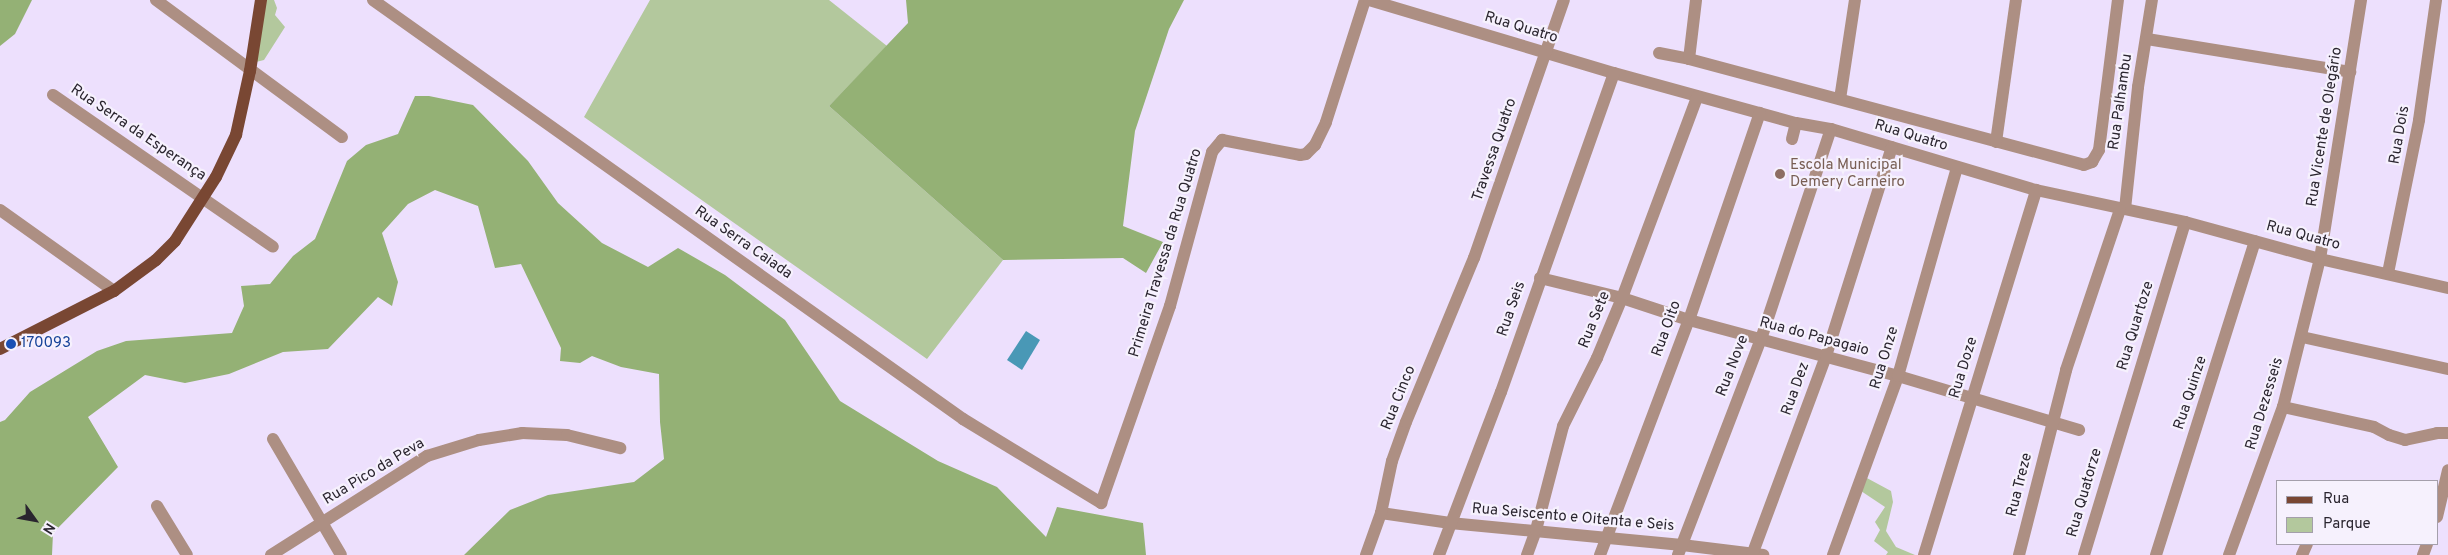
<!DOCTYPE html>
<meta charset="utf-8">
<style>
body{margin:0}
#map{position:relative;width:2448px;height:555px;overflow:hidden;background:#ede0fd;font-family:Overpass,sans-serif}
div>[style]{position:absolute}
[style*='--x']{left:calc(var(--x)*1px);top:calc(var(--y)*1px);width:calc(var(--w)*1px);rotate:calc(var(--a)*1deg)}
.green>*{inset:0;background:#b3c89d}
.forest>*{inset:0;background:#94b175}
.water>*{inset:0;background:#4998b6}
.minor>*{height:12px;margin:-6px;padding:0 6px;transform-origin:6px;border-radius:6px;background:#ad8f83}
.major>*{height:12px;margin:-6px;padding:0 6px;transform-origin:6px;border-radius:6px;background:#794733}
.dots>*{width:14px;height:14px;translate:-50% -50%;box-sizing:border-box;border:2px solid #f6f1fd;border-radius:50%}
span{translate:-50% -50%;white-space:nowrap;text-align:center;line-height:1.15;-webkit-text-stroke:4.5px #f6f1fd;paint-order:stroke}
.street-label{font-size:15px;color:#2a252f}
.education-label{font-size:15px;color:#785e54}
.left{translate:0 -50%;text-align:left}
.transit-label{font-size:15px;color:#164399}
.legend{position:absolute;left:2276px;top:480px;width:162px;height:65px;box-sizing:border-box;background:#f6f1fd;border:1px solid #a49fab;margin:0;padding:6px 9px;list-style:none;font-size:15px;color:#2a252f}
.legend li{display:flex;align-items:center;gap:10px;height:25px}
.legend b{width:25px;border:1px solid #a49fab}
.north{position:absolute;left:10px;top:495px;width:50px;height:50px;-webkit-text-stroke:4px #f6f1fd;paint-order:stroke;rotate:122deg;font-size:14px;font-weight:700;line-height:20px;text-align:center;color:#2a252f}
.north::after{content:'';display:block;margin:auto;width:18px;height:22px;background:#2a252f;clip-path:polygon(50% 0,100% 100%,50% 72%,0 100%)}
</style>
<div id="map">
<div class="green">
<i style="clip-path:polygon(262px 0,274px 0,277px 8px,275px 15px,285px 27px,264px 60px,252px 63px)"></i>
<i style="clip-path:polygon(650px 0,829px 0,887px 46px,829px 106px,1003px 260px,927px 359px,584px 117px)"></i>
<i style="clip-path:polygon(1865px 477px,1891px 491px,1893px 502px,1886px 531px,1896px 547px,1915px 555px,1886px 555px,1888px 552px,1874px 541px,1880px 530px,1875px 522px,1885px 507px,1858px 489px)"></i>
</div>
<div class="forest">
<i style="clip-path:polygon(0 0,32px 0,15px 34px,0 46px)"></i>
<i style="clip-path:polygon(906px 0,1184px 0,1169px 29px,1135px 131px,1123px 226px,1163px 242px,1146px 273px,1123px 258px,1003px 260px,829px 106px,908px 23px)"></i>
<i style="clip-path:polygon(415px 96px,429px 96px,473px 105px,528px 161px,558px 203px,602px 243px,648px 267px,678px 248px,725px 275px,785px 320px,840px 401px,938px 461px,997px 487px,1046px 537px,1057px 507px,1143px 523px,1146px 555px,464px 555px,510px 510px,548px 495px,634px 482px,664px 459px,660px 422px,659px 374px,621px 367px,592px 356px,580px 363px,560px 361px,561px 348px,521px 264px,495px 268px,478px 206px,435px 190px,408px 204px,382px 233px,398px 282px,392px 306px,378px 297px,328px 349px,283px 352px,229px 374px,185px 383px,145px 375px,88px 417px,118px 467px,53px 533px,52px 555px,0 555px,0 422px,5px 420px,30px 392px,97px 351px,126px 341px,232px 333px,244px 306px,241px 286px,270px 284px,293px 256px,315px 239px,347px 161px,366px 145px,398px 134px)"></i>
</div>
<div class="water">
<i style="clip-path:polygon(1026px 331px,1040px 340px,1022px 370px,1007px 360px)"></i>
</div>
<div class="minor">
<i style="--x:156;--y:0;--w:231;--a:36.4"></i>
<i style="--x:373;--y:0;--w:724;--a:35.38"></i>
<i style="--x:963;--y:419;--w:162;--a:31.3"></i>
<i style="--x:1101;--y:503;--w:209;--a:-70.7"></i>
<i style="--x:1170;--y:306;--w:160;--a:-74.7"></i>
<i style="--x:1212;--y:152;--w:16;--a:-50"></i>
<i style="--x:1222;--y:140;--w:79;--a:10.9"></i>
<i style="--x:1300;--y:155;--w:6;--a:-9"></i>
<i style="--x:1306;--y:154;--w:13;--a:-45"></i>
<i style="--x:1315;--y:145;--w:25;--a:-64"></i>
<i style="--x:1326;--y:122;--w:128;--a:-72.3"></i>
<i style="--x:1369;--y:0;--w:256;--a:16.6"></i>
<i style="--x:1614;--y:73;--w:189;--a:15.4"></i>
<i style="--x:1796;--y:123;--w:36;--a:10"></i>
<i style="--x:1831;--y:129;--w:214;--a:16.6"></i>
<i style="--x:2036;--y:190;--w:152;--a:12.1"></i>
<i style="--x:2185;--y:222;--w:140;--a:15.3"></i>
<i style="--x:2320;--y:259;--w:131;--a:12.8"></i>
<i style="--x:2147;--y:39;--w:206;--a:9.2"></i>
<i style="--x:1659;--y:53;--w:31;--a:11"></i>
<i style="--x:1689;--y:59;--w:409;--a:15"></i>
<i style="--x:2084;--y:165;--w:9;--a:-21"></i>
<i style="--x:2092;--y:162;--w:14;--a:-60"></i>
<i style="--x:2099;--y:150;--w:151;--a:-82.8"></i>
<i style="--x:1689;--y:59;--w:59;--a:-83.2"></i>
<i style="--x:53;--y:95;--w:267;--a:34.6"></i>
<i style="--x:1840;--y:99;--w:100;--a:-81.4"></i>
<i style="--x:1792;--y:139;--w:16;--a:-76"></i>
<i style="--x:1996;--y:142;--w:143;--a:-82"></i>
<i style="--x:2125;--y:209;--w:123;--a:-83.9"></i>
<i style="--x:2138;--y:87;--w:88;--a:-80.9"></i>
<i style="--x:0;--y:210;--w:140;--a:35.4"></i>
<i style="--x:2388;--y:273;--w:156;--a:-78.5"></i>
<i style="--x:2419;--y:120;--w:121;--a:-81.9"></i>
<i style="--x:1540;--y:278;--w:84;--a:13.7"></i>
<i style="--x:1622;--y:298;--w:71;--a:18.2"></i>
<i style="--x:1689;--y:320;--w:216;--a:15"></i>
<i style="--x:1898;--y:376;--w:189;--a:16.6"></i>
<i style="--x:2302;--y:337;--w:149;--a:12.4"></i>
<i style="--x:2283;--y:407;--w:93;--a:12.4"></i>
<i style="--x:2374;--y:427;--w:17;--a:28"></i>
<i style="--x:2389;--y:435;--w:17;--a:17"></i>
<i style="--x:2405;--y:440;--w:33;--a:-12"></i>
<i style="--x:2437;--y:433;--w:11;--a:0"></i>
<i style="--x:273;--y:439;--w:134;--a:59.6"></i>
<i style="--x:157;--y:506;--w:57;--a:58.5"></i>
<i style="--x:1381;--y:513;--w:70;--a:8.2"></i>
<i style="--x:1450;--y:523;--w:233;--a:5.4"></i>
<i style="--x:1682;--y:545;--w:82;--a:7"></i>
<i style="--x:2437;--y:517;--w:48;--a:-76.8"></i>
<i style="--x:271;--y:555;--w:185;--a:-32.4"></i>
<i style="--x:427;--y:456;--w:54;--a:-17.1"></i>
<i style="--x:479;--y:440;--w:44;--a:-9.2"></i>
<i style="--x:522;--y:433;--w:45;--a:2.5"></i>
<i style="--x:567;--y:435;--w:55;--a:13.8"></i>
<i style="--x:1366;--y:555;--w:45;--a:-70.3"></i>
<i style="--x:1381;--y:513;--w:53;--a:-78.1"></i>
<i style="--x:1392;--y:461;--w:41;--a:-70.3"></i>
<i style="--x:1406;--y:422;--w:178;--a:-67.5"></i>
<i style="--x:1474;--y:258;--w:273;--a:-70.8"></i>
<i style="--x:1439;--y:555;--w:174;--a:-69.2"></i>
<i style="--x:1501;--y:392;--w:338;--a:-70.5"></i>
<i style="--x:1527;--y:555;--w:27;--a:-70"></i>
<i style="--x:1536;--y:530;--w:107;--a:-75.4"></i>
<i style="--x:1563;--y:426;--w:76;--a:-63.4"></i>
<i style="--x:1597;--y:358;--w:65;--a:-67.4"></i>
<i style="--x:1622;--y:298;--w:215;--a:-69.5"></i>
<i style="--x:1600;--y:555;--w:251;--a:-69.3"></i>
<i style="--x:1689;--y:320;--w:219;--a:-71.1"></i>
<i style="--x:1678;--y:555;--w:231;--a:-69"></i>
<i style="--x:1761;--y:339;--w:221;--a:-71.6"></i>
<i style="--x:1752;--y:555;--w:212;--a:-69.6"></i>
<i style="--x:1826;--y:356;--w:219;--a:-72.5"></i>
<i style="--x:1833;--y:555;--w:190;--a:-70"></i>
<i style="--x:1898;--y:376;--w:217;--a:-74.2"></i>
<i style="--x:1924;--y:555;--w:382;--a:-72.9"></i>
<i style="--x:2019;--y:555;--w:191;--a:-75.7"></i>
<i style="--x:2066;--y:370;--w:169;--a:-71.4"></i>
<i style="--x:2084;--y:555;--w:348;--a:-73.1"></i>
<i style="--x:2156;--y:555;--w:329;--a:-72.5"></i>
<i style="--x:2229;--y:555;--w:158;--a:-70"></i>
<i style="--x:2283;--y:407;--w:153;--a:-76"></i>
<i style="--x:2320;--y:259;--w:262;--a:-81"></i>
<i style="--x:2302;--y:555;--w:12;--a:-66"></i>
<i style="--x:2423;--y:555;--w:12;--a:-70"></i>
</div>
<div class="major">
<i style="--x:0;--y:349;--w:128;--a:-27"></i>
<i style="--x:114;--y:291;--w:52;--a:-36.4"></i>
<i style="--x:156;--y:260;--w:27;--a:-45"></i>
<i style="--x:175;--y:241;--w:76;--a:-57.4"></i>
<i style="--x:216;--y:177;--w:47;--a:-64.5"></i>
<i style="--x:236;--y:135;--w:66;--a:-77.7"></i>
<i style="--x:250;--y:71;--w:72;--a:-81.2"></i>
</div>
<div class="dots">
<i style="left:1780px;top:174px;background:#8d6e63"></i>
<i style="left:11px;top:344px;background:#1a4fb4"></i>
</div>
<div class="street-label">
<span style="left:1521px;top:28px;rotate:17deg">Rua Quatro</span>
<span style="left:2121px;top:102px;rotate:-82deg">Rua Palhambu</span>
<span style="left:2325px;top:127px;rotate:-81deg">Rua Vicente de Olegário</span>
<span style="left:138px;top:133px;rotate:34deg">Rua Serra da Esperança</span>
<span style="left:2400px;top:135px;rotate:-80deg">Rua Dois</span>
<span style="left:1911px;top:136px;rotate:17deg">Rua Quatro</span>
<span style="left:1495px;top:150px;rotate:-71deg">Travessa Quatro</span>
<span style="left:2303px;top:236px;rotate:15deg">Rua Quatro</span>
<span style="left:743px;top:243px;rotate:35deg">Rua Serra Caiada</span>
<span style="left:1166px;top:253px;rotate:-73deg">Primeira Travessa da Rua Quatro</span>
<span style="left:1512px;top:309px;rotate:-71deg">Rua Seis</span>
<span style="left:1595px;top:320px;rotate:-68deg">Rua Sete</span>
<span style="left:2136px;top:326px;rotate:-73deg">Rua Quartoze</span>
<span style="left:1667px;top:329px;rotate:-70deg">Rua Oito</span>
<span style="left:1814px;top:337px;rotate:15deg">Rua do Papagaio</span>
<span style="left:1885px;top:358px;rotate:-73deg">Rua Onze</span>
<span style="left:1733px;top:366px;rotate:-69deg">Rua Nove</span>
<span style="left:1964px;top:368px;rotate:-73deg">Rua Doze</span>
<span style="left:1796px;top:389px;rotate:-70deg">Rua Dez</span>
<span style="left:2191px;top:393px;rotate:-72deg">Rua Quinze</span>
<span style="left:1399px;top:398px;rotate:-68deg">Rua Cinco</span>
<span style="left:2265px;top:404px;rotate:-73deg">Rua Dezesseis</span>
<span style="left:374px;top:472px;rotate:-31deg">Rua Pico da Peva</span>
<span style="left:2020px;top:485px;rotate:-76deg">Rua Treze</span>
<span style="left:2085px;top:493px;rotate:-74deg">Rua Quatorze</span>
<span style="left:1573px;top:518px;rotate:5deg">Rua Seiscento e Oitenta e Seis</span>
</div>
<div class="education-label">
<span class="left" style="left:1790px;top:174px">Escola Municipal<br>Demery Carneiro</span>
</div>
<div class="transit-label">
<span class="left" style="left:21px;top:344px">170093</span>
</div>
<ul class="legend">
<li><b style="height:6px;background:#794733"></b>Rua</li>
<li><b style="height:14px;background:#b3c89d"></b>Parque</li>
</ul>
<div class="north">N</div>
</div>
